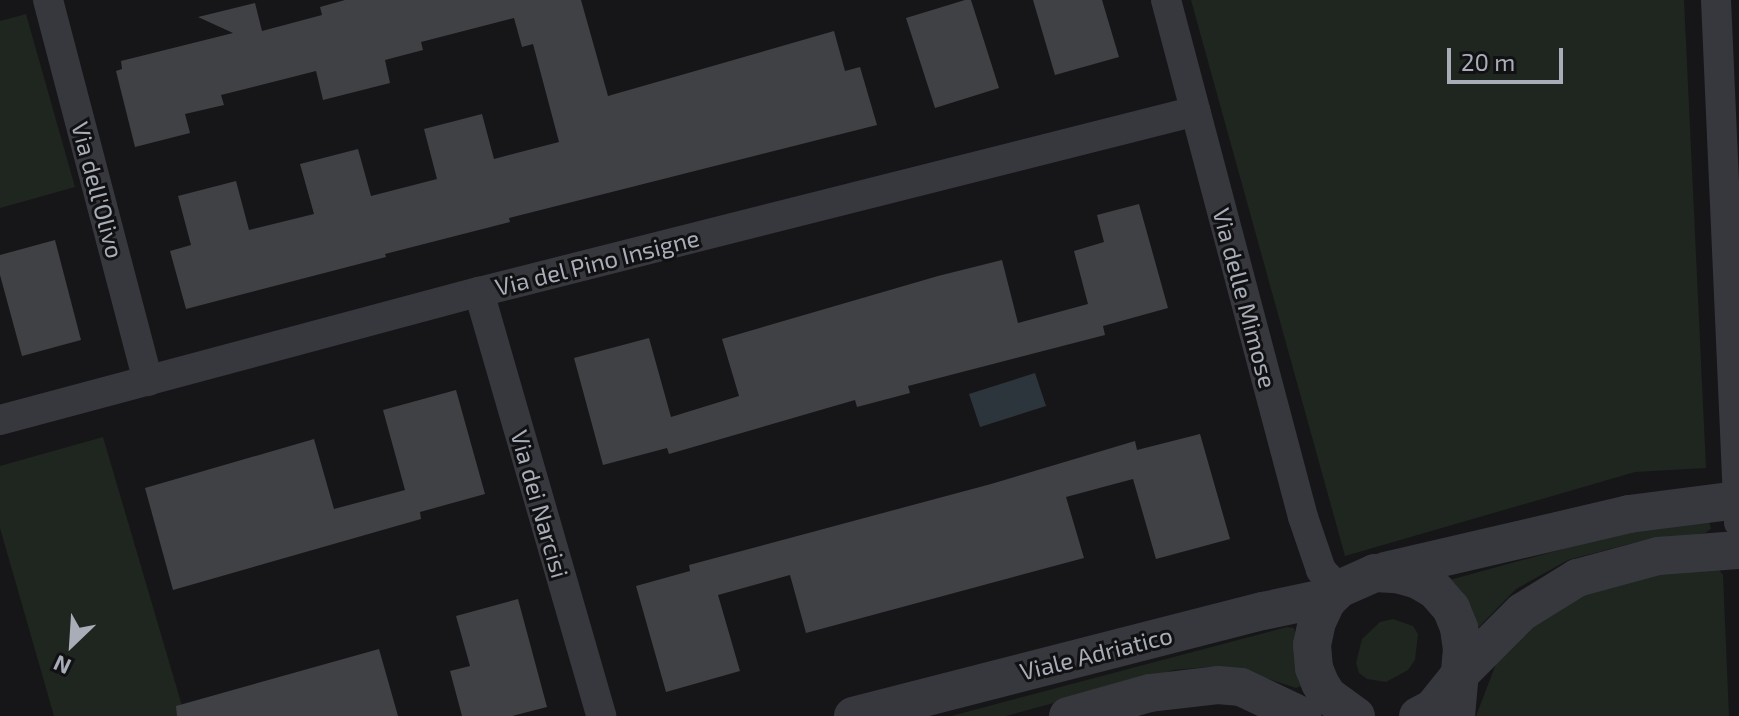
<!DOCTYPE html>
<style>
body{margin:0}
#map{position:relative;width:1739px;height:716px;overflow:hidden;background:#161618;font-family:"Exo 2",sans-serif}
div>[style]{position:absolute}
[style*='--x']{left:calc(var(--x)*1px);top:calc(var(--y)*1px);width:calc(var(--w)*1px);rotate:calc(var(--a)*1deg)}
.green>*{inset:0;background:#1e261f}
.water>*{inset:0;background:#2c353c}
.building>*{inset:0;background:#404145}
.minor>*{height:30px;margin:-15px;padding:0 15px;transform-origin:15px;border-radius:15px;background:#37383d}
.tertiary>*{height:38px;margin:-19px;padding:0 19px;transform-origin:19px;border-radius:19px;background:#37383d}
span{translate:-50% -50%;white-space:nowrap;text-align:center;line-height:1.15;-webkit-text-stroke:6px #111113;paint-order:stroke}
.street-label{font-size:24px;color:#a8adb8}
.north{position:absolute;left:32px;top:604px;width:80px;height:80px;-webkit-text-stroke:6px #111113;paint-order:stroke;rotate:205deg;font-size:22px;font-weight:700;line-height:32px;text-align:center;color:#a8adb8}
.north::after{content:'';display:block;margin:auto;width:28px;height:36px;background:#a8adb8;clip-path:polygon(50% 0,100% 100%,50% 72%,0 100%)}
.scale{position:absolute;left:1447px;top:48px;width:116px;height:36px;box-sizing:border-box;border:4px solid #a8adb8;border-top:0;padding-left:10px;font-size:24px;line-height:28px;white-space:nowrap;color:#a8adb8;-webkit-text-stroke:6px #111113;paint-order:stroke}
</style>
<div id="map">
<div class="green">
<i style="clip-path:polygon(1191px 0,1684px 0,1706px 468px,1635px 472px,1345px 556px)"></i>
<i style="clip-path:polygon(26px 14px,75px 187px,0 208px,0 21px)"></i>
<i style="clip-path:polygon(103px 437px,185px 716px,54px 716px,0 528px,0 466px)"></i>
<i style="clip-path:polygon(1708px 517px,1711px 529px,1705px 533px,1633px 543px,1568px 560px,1516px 589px,1474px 632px,1446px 581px,1654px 524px)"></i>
<i style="clip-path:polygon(1716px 566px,1723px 575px,1729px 716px,1476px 716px,1496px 664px,1549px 607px,1625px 577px)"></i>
<i style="clip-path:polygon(1393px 619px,1413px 626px,1418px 634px,1415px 660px,1408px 670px,1386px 682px,1367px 679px,1359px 673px,1356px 663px,1362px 639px,1380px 622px)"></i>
<i style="clip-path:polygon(1287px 627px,1294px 628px,1306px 678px,1304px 685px,1296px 688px,1253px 674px,1208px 667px,1174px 670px,1006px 716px,951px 716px)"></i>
</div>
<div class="water">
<i style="clip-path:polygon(1035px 373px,1046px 406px,980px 427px,969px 394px)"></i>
</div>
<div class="building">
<i style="clip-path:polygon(345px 0,581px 0,608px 96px,834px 31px,845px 71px,860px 67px,877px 125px,509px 218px,510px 222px,385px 254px,386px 257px,186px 309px,170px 251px,191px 245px,178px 196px,236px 181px,249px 230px,314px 214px,300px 164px,358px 149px,371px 196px,437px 179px,424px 129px,482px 114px,494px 159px,559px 142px,533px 44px,522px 47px,514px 18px,421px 42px,423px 50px,385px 60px,390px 83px,323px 100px,316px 71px,221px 95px,224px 105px,185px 114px,190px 133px,135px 147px,116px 71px,122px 69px,121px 61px,233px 33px,198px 17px,255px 3px,262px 31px,322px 15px,320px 7px)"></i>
<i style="clip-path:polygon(965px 0,971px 0,999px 88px,935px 108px,906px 18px)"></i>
<i style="clip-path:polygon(1033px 0,1102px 0,1119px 57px,1055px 75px)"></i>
<i style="clip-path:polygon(1139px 204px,1168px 308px,1103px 326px,1105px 335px,908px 386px,910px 393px,857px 407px,855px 400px,669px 454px,667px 448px,603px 465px,574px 358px,649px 338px,671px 417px,739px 396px,722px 339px,938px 276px,1002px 260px,1018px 323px,1088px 304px,1074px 251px,1104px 242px,1097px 215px)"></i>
<i style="clip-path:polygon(55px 240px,81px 340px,22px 356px,0 275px,0 255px)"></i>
<i style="clip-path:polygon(456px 390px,485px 494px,420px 512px,421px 519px,173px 590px,145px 488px,314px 439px,334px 509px,405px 490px,383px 410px)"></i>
<i style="clip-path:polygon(1200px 434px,1230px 539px,1156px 559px,1133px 479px,1066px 497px,1084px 558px,806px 633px,790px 575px,718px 595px,740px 671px,666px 692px,636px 586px,690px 571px,689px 565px,991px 484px,1135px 441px,1137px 450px)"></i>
<i style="clip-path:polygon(518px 599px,547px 707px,512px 716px,462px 716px,450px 671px,470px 666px,456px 616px)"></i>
<i style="clip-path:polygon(379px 649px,398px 716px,177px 716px,176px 706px)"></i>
</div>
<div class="minor">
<i style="--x:48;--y:0;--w:394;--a:75.3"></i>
<i style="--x:1166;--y:0;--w:535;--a:75.16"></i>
<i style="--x:1303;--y:517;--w:56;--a:71.2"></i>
<i style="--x:1321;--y:570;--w:26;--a:47"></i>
<i style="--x:1716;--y:0;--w:523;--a:87.48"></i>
<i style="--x:479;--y:292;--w:441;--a:73.9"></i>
<i style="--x:0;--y:420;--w:496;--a:-15"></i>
<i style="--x:479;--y:292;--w:739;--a:-14.17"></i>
</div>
<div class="tertiary">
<i style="--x:1385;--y:571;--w:251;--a:-13.1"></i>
<i style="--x:1629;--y:514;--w:111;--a:-7.3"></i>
<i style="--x:853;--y:716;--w:423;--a:-14.4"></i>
<i style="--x:1263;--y:611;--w:62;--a:-12"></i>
<i style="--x:1324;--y:598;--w:17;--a:-31"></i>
<i style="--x:1068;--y:716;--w:85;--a:-15.7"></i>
<i style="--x:1150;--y:693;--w:68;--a:-6.7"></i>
<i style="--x:1218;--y:685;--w:23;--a:5"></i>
<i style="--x:1241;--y:687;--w:68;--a:25.4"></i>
<i style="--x:1356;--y:716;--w:34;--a:-144"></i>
<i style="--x:1328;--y:696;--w:15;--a:-122"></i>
<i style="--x:1320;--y:683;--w:16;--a:-112"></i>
<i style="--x:1314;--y:668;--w:23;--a:-95"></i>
<i style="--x:1312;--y:645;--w:24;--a:-78"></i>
<i style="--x:1317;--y:622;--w:23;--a:-65"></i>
<i style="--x:1327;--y:601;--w:17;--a:-45"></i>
<i style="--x:1339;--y:589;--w:39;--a:-24"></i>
<i style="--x:1375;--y:573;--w:22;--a:3"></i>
<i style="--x:1397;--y:574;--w:22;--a:16"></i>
<i style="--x:1418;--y:580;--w:21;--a:31"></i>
<i style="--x:1436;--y:591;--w:23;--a:49"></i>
<i style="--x:1451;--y:608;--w:22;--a:68"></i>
<i style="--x:1459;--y:628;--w:21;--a:82"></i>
<i style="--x:1462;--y:649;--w:67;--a:95.1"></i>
<i style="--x:1418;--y:716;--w:17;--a:-28"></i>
<i style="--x:1433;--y:708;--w:45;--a:-51.3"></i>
<i style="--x:1461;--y:673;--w:86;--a:-45"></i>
<i style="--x:1522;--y:612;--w:65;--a:-31.7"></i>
<i style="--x:1577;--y:578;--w:84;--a:-15.2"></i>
<i style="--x:1658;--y:556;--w:81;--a:-4.2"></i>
</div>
<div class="street-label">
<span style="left:98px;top:190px;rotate:75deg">Via dell'Olivo</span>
<span style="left:597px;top:262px;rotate:-14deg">Via del Pino Insigne</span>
<span style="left:1245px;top:298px;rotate:75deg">Via delle Mimose</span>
<span style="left:540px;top:504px;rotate:74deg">Via dei Narcisi</span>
<span style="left:1096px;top:653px;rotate:-14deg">Viale Adriatico</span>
</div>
<div class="north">N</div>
<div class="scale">20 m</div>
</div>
